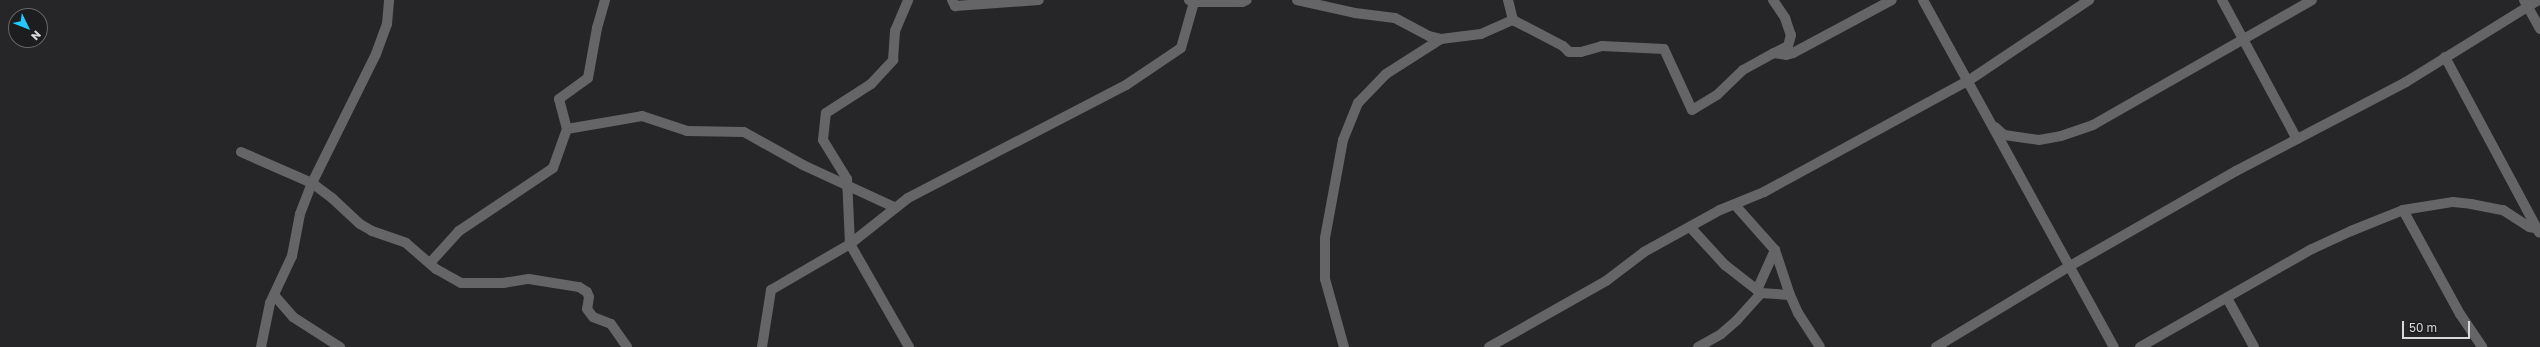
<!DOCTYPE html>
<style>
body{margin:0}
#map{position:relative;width:2540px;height:347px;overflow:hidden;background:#262527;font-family:"Golos Text",sans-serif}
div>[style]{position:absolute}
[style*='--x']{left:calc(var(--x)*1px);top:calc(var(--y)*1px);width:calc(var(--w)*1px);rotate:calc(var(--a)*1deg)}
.minor>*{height:10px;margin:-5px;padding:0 5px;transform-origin:5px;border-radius:5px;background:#656466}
span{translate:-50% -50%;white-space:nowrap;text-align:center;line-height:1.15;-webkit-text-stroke:4px #1d1c1e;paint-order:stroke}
.north{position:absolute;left:8px;top:8px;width:40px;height:40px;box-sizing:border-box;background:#1d1c1e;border:1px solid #676668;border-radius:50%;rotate:133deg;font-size:11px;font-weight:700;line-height:16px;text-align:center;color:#d7d6d8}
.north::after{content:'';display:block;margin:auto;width:14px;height:18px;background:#22c9fe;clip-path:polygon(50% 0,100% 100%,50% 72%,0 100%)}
.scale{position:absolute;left:2402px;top:321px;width:68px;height:18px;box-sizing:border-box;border:2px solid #d7d6d8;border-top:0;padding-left:5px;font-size:12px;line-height:14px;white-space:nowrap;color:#d7d6d8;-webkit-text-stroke:3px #1d1c1e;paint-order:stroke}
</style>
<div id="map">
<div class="minor">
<i style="--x:952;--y:0;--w:7;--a:63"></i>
<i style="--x:955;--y:6;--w:84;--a:-4.1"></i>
<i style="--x:1189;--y:0;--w:5;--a:22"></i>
<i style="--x:1194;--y:2;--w:48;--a:0"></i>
<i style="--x:1242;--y:2;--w:5;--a:-22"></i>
<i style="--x:1297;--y:0;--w:59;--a:12.6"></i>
<i style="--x:1355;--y:13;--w:40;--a:7.1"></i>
<i style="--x:1395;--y:18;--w:38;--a:28"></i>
<i style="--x:1429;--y:36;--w:12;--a:14"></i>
<i style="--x:1441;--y:39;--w:40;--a:-7.1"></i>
<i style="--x:1481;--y:34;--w:35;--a:-24"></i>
<i style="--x:1513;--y:20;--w:56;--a:27.5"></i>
<i style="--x:1563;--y:46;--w:8;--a:45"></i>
<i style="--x:1569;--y:52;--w:12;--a:0"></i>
<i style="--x:1581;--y:52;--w:22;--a:-16"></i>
<i style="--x:1602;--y:46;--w:62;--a:2.8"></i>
<i style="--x:1664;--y:49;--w:67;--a:65.3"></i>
<i style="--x:1692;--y:110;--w:29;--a:-31"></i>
<i style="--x:1717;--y:95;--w:36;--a:-44"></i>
<i style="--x:1743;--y:70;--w:35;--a:-29"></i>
<i style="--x:1774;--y:53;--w:12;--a:9"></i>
<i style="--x:1786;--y:55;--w:7;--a:-16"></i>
<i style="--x:1793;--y:53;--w:112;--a:-28.2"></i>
<i style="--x:1508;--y:0;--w:21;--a:76"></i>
<i style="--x:1773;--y:0;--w:22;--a:56"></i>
<i style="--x:1785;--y:18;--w:18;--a:71"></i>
<i style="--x:1791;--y:35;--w:11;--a:105"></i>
<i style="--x:1788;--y:46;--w:16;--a:153"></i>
<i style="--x:1923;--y:0;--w:396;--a:61.2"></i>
<i style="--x:2222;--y:0;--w:158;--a:61.7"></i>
<i style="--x:2524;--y:0;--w:33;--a:61"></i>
<i style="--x:2445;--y:57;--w:199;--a:61.8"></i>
<i style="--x:1995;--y:127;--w:12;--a:42"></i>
<i style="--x:2004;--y:135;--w:35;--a:8"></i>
<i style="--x:2039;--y:140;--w:22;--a:-10"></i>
<i style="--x:2061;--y:136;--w:34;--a:-19"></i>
<i style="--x:2093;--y:125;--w:252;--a:-29.7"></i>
<i style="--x:567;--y:129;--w:76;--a:-9.8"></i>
<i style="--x:642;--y:116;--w:47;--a:18.4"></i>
<i style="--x:687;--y:131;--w:57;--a:1"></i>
<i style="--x:744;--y:132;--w:68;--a:29.2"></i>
<i style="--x:803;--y:165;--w:102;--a:24.8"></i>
<i style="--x:241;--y:152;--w:77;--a:23.6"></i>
<i style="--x:312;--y:183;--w:25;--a:37"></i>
<i style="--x:332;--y:198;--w:38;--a:43"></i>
<i style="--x:360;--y:224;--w:14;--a:30"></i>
<i style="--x:372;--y:231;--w:36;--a:19"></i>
<i style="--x:406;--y:243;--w:40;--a:41"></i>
<i style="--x:436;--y:269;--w:29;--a:29"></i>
<i style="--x:461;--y:283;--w:42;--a:0"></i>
<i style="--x:503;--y:283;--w:26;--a:-9"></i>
<i style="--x:529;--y:279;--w:51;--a:9.1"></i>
<i style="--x:579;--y:287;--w:9;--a:32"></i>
<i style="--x:587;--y:292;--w:5;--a:68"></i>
<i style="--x:589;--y:297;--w:12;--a:99"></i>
<i style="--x:587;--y:309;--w:10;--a:53"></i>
<i style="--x:593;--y:317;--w:19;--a:21"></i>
<i style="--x:611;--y:324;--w:28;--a:55"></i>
<i style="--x:1735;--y:205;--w:60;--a:48.4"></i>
<i style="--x:1775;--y:250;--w:47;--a:71.6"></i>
<i style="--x:2403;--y:210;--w:119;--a:61.3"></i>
<i style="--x:2460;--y:314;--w:40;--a:56"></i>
<i style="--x:1690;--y:227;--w:52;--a:47.4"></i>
<i style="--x:1725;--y:265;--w:46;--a:37.9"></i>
<i style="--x:850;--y:244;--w:74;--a:-38.4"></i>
<i style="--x:908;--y:198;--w:246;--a:-27.4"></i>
<i style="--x:1126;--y:85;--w:66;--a:-33.9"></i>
<i style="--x:1181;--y:48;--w:48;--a:-74.2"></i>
<i style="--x:850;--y:244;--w:65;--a:-92.6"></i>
<i style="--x:847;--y:179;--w:46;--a:-121.6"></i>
<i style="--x:823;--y:140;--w:27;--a:-84"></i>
<i style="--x:826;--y:113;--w:54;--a:-32.8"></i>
<i style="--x:871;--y:84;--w:33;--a:-47"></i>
<i style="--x:893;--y:60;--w:29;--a:-86"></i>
<i style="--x:895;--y:31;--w:34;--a:-67"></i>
<i style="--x:430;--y:263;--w:43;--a:-47.8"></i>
<i style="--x:459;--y:231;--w:113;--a:-33.8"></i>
<i style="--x:553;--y:168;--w:41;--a:-70.3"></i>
<i style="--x:567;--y:129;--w:31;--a:-105"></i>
<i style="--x:559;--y:99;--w:36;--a:-36"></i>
<i style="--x:588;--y:78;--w:51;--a:-79.8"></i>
<i style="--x:597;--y:28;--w:29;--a:-74"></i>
<i style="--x:1757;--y:290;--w:44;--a:-65.8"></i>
<i style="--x:274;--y:295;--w:29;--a:49"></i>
<i style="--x:293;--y:317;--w:56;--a:32.6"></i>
<i style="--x:2227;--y:298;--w:56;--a:61.1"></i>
<i style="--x:261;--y:347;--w:45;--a:-78.4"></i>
<i style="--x:270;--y:303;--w:52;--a:-64.9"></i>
<i style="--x:292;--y:256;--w:43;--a:-79.2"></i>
<i style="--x:300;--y:214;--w:33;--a:-69"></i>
<i style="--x:312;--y:183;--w:144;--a:-63.6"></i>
<i style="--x:376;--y:54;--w:32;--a:-70"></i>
<i style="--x:387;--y:24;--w:24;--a:-85"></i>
<i style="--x:762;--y:347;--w:58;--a:-81"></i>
<i style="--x:771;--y:290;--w:91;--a:-30.2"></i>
<i style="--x:850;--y:244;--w:119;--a:60.2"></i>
<i style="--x:1344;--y:347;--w:71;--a:-105.6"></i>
<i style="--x:1325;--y:279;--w:41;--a:-90"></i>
<i style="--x:1325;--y:238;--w:100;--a:-79.6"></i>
<i style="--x:1343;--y:140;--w:40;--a:-68"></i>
<i style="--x:1358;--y:103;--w:40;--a:-46"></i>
<i style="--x:1386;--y:74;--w:65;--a:-32.5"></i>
<i style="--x:1489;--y:347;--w:134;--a:-29.4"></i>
<i style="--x:1606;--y:281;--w:48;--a:-37.3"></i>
<i style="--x:1644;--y:252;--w:87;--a:-28.9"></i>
<i style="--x:1720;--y:210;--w:48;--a:-22.2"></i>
<i style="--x:1764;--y:192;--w:232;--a:-28.6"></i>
<i style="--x:1968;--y:81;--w:146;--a:-33.8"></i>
<i style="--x:1698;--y:347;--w:26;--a:-29"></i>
<i style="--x:1721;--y:334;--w:21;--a:-41"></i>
<i style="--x:1737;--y:320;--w:36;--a:-48"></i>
<i style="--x:1761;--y:293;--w:29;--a:4"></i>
<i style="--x:1790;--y:295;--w:20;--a:66"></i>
<i style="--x:1798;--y:313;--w:40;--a:57.1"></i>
<i style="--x:1936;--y:347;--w:157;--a:-31.2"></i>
<i style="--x:2070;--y:266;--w:191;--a:-29.8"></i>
<i style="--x:2236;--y:171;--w:192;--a:-27.6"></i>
<i style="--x:2406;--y:82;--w:156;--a:-31.7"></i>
<i style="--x:2140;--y:347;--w:198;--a:-29.7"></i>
<i style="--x:2312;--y:249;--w:43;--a:-24.8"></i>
<i style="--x:2351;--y:231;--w:56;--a:-22"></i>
<i style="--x:2403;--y:210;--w:51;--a:-9.1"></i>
<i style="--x:2453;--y:202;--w:18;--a:6"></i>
<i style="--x:2471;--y:204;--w:33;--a:11"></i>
<i style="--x:2503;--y:210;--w:31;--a:33"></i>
<i style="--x:2529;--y:227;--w:11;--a:10"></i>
</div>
<div class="north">N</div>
<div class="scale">50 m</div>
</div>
